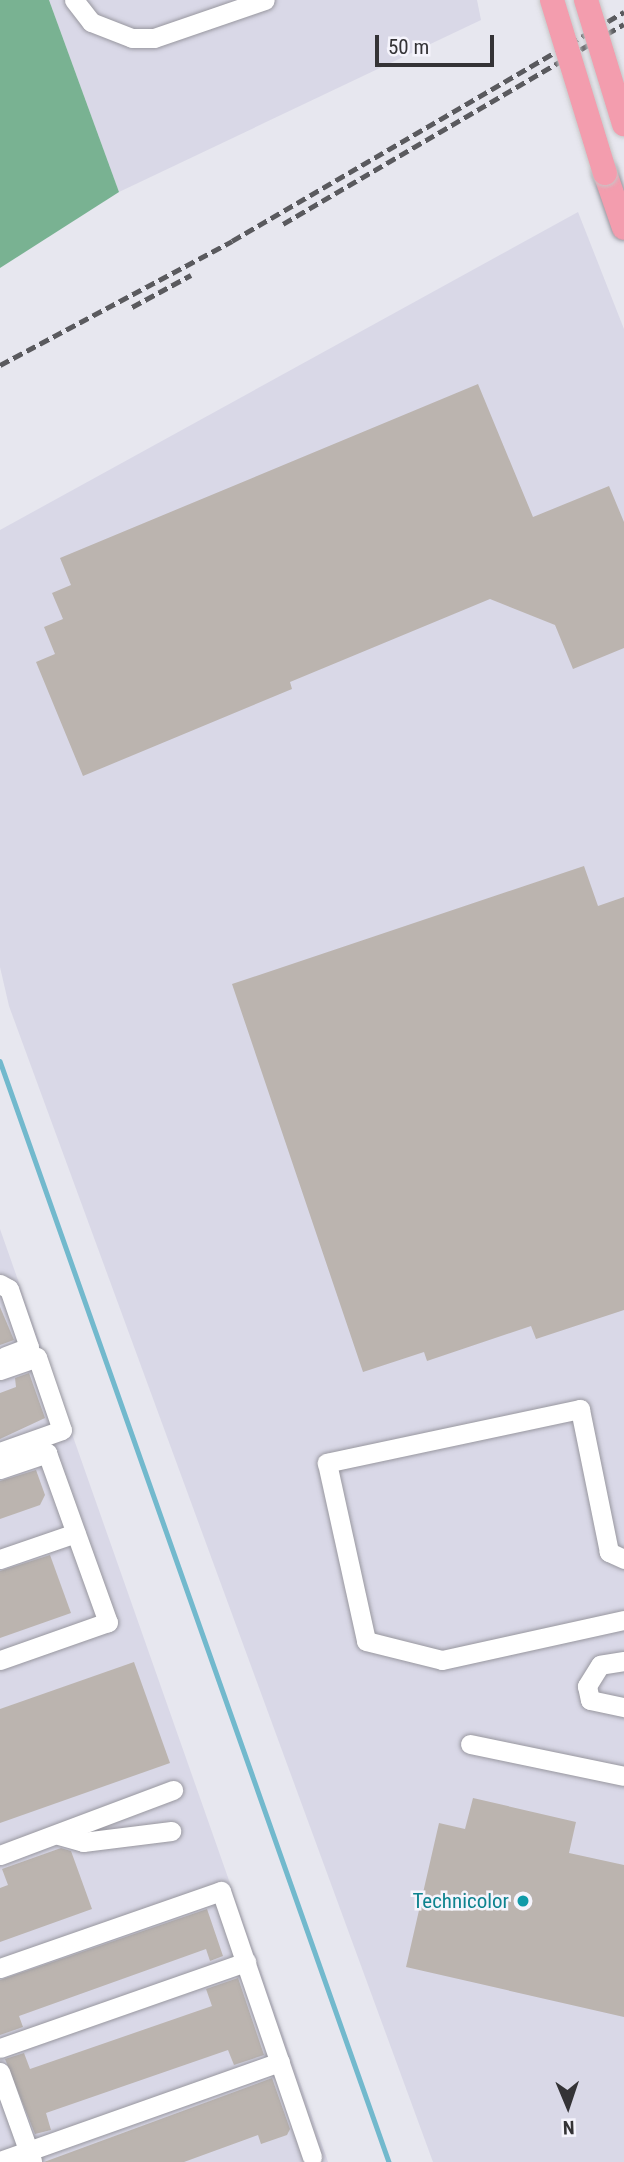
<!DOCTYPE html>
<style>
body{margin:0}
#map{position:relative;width:624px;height:2162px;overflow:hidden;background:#e7e7ef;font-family:"Roboto Condensed",sans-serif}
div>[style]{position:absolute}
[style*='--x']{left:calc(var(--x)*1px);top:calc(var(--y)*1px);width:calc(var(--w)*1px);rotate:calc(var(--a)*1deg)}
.built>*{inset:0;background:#d9d8e7}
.forest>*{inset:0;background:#79b292}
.stream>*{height:4.5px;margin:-2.25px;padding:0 2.25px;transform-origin:2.25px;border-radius:2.25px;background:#72b9cd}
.building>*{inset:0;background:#bbb4af}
.roads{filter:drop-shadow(0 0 2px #98979f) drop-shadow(0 0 2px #98979f)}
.minor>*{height:19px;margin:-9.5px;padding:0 9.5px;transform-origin:9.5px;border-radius:9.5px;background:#fff}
.major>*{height:24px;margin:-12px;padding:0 12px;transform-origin:12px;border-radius:12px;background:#f39dae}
.rail>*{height:4.5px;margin-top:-2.25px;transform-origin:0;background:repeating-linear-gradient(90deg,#5a5a5e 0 10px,transparent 0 15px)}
.bridges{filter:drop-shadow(0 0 2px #c6c6c7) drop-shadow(0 0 2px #c6c6c7)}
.major-bridge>*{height:24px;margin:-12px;padding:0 12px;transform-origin:12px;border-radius:12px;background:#f39dae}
.dots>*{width:19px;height:19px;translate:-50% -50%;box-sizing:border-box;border:4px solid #f5f4fc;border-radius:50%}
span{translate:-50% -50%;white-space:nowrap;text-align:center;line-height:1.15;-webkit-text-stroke:5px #f5f4fc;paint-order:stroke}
.culture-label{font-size:21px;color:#0d838f}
.right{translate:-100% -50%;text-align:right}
.north{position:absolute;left:533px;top:2071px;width:70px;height:70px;-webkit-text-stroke:5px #f5f4fc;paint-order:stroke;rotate:178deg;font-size:19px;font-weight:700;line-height:28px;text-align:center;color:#343336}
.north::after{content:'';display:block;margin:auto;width:24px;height:32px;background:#343336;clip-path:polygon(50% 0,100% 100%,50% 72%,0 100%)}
.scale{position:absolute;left:375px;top:35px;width:119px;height:32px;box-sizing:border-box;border:4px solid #343336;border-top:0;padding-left:9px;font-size:21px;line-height:24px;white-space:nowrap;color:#343336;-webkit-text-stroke:5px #f5f4fc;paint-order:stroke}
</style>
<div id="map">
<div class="built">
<i style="clip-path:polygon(49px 0,477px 0,481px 20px,119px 192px)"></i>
<i style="clip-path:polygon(578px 212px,624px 329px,624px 2162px,433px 2162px,9px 1006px,0 967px,0 530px)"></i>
<i style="clip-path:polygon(0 1229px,328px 2162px,0 2162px)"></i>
</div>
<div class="forest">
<i style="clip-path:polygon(0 0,49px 0,119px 192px,0 268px)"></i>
</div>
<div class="stream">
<i style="--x:0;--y:1061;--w:1168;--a:70.54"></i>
</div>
<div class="building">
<i style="clip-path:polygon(478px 384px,533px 517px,609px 486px,624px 522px,624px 648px,573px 669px,555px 625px,490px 599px,290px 682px,292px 689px,83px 776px,36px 662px,55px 654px,44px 627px,63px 619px,52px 593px,71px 585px,60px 558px)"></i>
<i style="clip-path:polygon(584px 866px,598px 906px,624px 897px,624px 1310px,536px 1339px,531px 1326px,427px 1361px,424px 1352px,363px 1372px,232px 984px)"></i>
<i style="clip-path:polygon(0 1307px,14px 1340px,0 1345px)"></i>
<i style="clip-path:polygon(29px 1373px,45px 1418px,0 1439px,0 1393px,16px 1387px,15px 1378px)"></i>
<i style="clip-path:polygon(36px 1470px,45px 1495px,40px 1505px,0 1519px,0 1481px)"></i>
<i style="clip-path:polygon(50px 1555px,71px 1613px,0 1638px,0 1571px)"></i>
<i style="clip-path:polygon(134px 1662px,170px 1763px,0 1823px,0 1709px)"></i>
<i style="clip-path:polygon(473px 1798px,576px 1822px,569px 1853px,624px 1865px,624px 2017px,406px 1967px,439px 1823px,465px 1829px)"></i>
<i style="clip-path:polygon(61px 1848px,71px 1851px,92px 1909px,0 1942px,0 1888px,8px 1885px,2px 1869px)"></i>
<i style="clip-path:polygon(207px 1909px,223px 1956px,210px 1961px,206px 1949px,19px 2016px,23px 2027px,0 2035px,0 1980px)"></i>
<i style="clip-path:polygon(238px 1978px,264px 2055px,234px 2065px,228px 2050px,46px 2113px,51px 2130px,35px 2134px,5px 2059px,24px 2053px,30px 2069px,212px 2006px,206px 1989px)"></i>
<i style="clip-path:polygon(272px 2078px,290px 2129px,287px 2135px,261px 2144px,258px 2135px,184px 2162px,44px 2162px)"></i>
</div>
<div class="roads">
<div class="minor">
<i style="--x:74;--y:0;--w:28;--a:52"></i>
<i style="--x:91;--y:22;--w:44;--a:21.3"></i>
<i style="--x:132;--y:38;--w:22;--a:0"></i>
<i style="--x:154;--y:38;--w:117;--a:-18.9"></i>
<i style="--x:0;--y:1284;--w:10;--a:29"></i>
<i style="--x:9;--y:1289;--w:61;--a:71"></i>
<i style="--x:29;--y:1347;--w:26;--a:159"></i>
<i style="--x:0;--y:1370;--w:39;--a:-19"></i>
<i style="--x:37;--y:1357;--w:77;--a:71.1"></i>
<i style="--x:62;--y:1430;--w:66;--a:160.5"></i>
<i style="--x:0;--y:1469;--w:50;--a:-18.8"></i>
<i style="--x:47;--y:1453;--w:180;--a:70.2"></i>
<i style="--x:108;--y:1622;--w:114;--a:160.6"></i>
<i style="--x:0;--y:1559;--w:80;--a:-18.9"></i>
<i style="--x:624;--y:1559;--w:17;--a:-155"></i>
<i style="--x:609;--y:1552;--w:146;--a:-101.5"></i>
<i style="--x:580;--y:1409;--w:259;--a:168"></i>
<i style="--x:327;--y:1463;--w:182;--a:77.6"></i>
<i style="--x:366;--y:1641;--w:78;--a:14"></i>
<i style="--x:442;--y:1660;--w:186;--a:-12.4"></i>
<i style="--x:624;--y:1661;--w:24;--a:171"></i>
<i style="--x:600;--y:1665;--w:25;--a:122"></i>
<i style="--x:587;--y:1686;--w:14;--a:78"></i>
<i style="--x:590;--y:1700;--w:35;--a:12"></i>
<i style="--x:470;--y:1744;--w:157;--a:11.7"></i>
<i style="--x:59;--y:1835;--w:25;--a:16"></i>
<i style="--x:83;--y:1842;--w:89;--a:-7.1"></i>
<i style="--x:0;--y:1855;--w:185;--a:-20.6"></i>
<i style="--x:0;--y:1968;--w:234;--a:-19.2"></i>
<i style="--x:221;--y:1891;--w:281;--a:71.1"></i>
<i style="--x:0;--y:2048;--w:261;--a:-19.3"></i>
<i style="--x:0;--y:2072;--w:95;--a:70.2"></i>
<i style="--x:0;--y:2161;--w:297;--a:-19.5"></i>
</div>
<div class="major">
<i style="--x:605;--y:173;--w:58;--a:70.9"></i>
</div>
</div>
<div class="rail">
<i style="--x:283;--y:224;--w:395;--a:-30.4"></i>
<i style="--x:132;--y:307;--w:67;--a:-28.5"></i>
<i style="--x:0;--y:365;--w:263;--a:-28.1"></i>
<i style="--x:232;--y:241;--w:454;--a:-30.3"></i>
</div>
<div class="bridges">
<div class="major-bridge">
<i style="--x:552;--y:0;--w:181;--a:73"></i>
<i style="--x:586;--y:0;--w:130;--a:73"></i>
</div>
</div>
<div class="dots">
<i style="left:523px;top:1901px;background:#0f9aa8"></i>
</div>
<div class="culture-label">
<span class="right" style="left:509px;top:1901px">Technicolor</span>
</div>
<div class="north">N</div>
<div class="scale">50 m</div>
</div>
